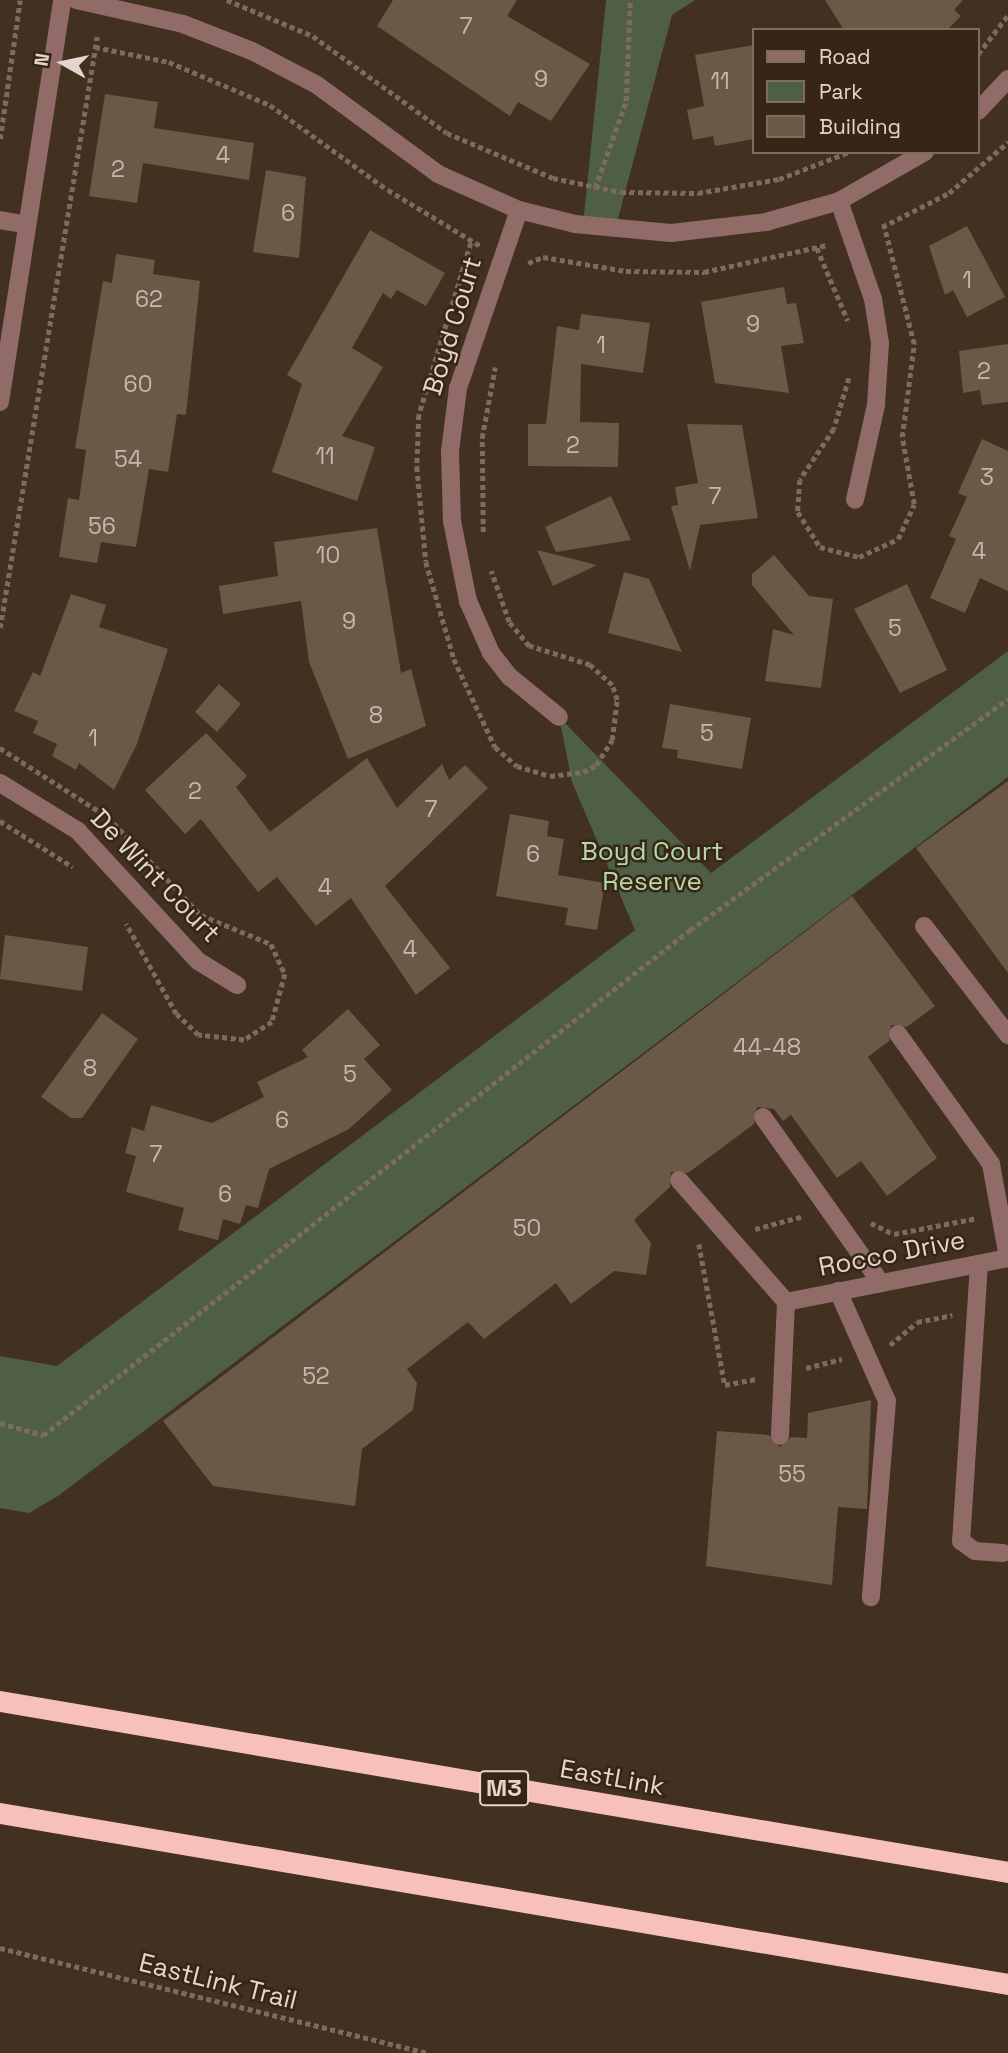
<!DOCTYPE html>
<style>
body{margin:0}
#map{position:relative;width:1008px;height:2053px;overflow:hidden;background:#423020;font-family:"Space Grotesk",sans-serif}
div>[style]{position:absolute}
[style*='--x']{left:calc(var(--x)*1px);top:calc(var(--y)*1px);width:calc(var(--w)*1px);rotate:calc(var(--a)*1deg)}
.green>*{inset:0;background:#4e5f46}
.building>*{inset:0;background:#6b5947}
.path>*{height:4.5px;margin-top:-2.25px;transform-origin:0;background:repeating-linear-gradient(90deg,#7c6c5e 0 5px,transparent 0 8.5px)}
.minor>*{height:18px;margin:-9px;padding:0 9px;transform-origin:9px;border-radius:9px;background:#906b67}
.highway>*{height:21px;margin:-10.5px;padding:0 10.5px;transform-origin:10.5px;border-radius:10.5px;background:#f7c0ba}
span{translate:-50% -50%;white-space:nowrap;text-align:center;line-height:1.15;-webkit-text-stroke:5px #372616;paint-order:stroke}
.number-label{font-size:23px;color:#c5b8ac}
.number-label span{-webkit-text-stroke-width:0}
.shield-label span{padding:2px 5px;background:#372616;border:2px solid;border-radius:5px;-webkit-text-stroke-width:0}
.shield-label{font-size:24px;color:#e3d7cd;font-weight:700}
.street-label{font-size:26px;color:#e3d7cd}
.park-label{font-size:26px;color:#b6d8a6}
.legend{position:absolute;left:752px;top:28px;width:228px;height:126px;box-sizing:border-box;background:#372616;border:2px solid #7c6d5f;margin:0;padding:9px 12px;list-style:none;font-size:21px;color:#e3d7cd}
.legend li{display:flex;align-items:center;gap:14px;height:35px}
.legend b{width:35px;border:2px solid #7c6d5f}
.north{position:absolute;left:28px;top:28px;width:70px;height:70px;-webkit-text-stroke:5px #372616;paint-order:stroke;rotate:279deg;font-size:19px;font-weight:700;line-height:28px;text-align:center;color:#e3d7cd}
.north::after{content:'';display:block;margin:auto;width:24px;height:32px;background:#e3d7cd;clip-path:polygon(50% 0,100% 100%,50% 72%,0 100%)}
</style>
<div id="map">
<div class="green">
<i style="clip-path:polygon(606px 0,695px 0,672px 15px,615px 230px,583px 225px)"></i>
<i style="clip-path:polygon(1008px 651px,1008px 777px,58px 1496px,29px 1513px,0 1508px,0 1356px,57px 1366px,635px 930px,572px 782px,559px 717px,711px 873px)"></i>
</div>
<div class="building">
<i style="clip-path:polygon(393px 0,517px 0,507px 16px,590px 64px,551px 121px,518px 102px,510px 116px,377px 26px)"></i>
<i style="clip-path:polygon(825px 0,963px 0,954px 10px,961px 16px,947px 30px,844px 30px)"></i>
<i style="clip-path:polygon(754px 45px,754px 139px,715px 146px,713px 136px,693px 140px,687px 110px,704px 106px,695px 55px)"></i>
<i style="clip-path:polygon(105px 94px,158px 102px,154px 128px,254px 143px,249px 180px,143px 163px,137px 203px,89px 196px)"></i>
<i style="clip-path:polygon(266px 170px,306px 177px,299px 258px,253px 252px)"></i>
<i style="clip-path:polygon(967px 226px,1005px 297px,967px 317px,953px 290px,945px 295px,929px 246px)"></i>
<i style="clip-path:polygon(370px 230px,445px 273px,426px 306px,397px 290px,391px 299px,383px 293px,352px 348px,383px 367px,342px 436px,375px 447px,357px 501px,272px 472px,302px 384px,287px 375px)"></i>
<i style="clip-path:polygon(116px 254px,155px 260px,153px 274px,200px 281px,186px 415px,177px 414px,168px 472px,149px 469px,136px 547px,101px 542px,97px 563px,59px 557px,68px 498px,79px 500px,86px 450px,75px 448px,103px 281px,112px 283px)"></i>
<i style="clip-path:polygon(784px 287px,787px 304px,796px 303px,804px 343px,781px 346px,789px 393px,715px 383px,701px 302px)"></i>
<i style="clip-path:polygon(581px 314px,650px 323px,643px 373px,581px 364px,580px 422px,619px 423px,618px 467px,528px 466px,528px 424px,546px 424px,557px 326px,579px 330px)"></i>
<i style="clip-path:polygon(1008px 344px,1008px 402px,982px 405px,980px 390px,963px 393px,959px 351px)"></i>
<i style="clip-path:polygon(687px 424px,742px 425px,758px 518px,700px 525px,690px 571px,671px 506px,678px 505px,675px 487px,698px 483px)"></i>
<i style="clip-path:polygon(982px 439px,1008px 451px,1008px 591px,980px 578px,965px 613px,930px 598px,956px 539px,949px 536px,967px 497px,958px 493px)"></i>
<i style="clip-path:polygon(611px 496px,631px 540px,556px 552px,545px 527px)"></i>
<i style="clip-path:polygon(377px 528px,401px 673px,411px 669px,426px 726px,348px 759px,309px 662px,301px 601px,223px 614px,219px 586px,278px 576px,274px 542px)"></i>
<i style="clip-path:polygon(537px 550px,597px 565px,553px 586px)"></i>
<i style="clip-path:polygon(774px 555px,809px 596px,833px 599px,821px 688px,765px 681px,773px 629px,794px 635px,752px 585px,752px 574px)"></i>
<i style="clip-path:polygon(624px 572px,649px 579px,682px 652px,608px 633px)"></i>
<i style="clip-path:polygon(907px 584px,947px 670px,900px 693px,854px 609px)"></i>
<i style="clip-path:polygon(71px 594px,106px 605px,99px 627px,168px 649px,137px 744px,114px 790px,79px 763px,76px 770px,52px 756px,57px 744px,33px 733px,38px 721px,14px 711px,33px 672px,40px 676px)"></i>
<i style="clip-path:polygon(219px 684px,241px 704px,217px 732px,195px 712px)"></i>
<i style="clip-path:polygon(670px 704px,751px 718px,742px 769px,677px 758px,678px 750px,662px 748px)"></i>
<i style="clip-path:polygon(206px 733px,247px 776px,236px 787px,270px 832px,367px 758px,397px 808px,442px 764px,449px 780px,465px 765px,488px 788px,385px 886px,450px 968px,416px 995px,351px 898px,316px 926px,277px 877px,258px 892px,201px 819px,185px 834px,145px 790px)"></i>
<i style="clip-path:polygon(1008px 781px,1008px 973px,916px 848px)"></i>
<i style="clip-path:polygon(510px 814px,549px 821px,547px 836px,564px 839px,558px 875px,605px 883px,597px 930px,565px 925px,568px 908px,496px 896px)"></i>
<i style="clip-path:polygon(852px 896px,935px 1006px,907px 1027px,891px 1025px,889px 1041px,868px 1057px,937px 1158px,887px 1196px,861px 1161px,837px 1178px,791px 1115px,783px 1121px,774px 1109px,757px 1107px,754px 1124px,688px 1173px,671px 1172px,670px 1187px,634px 1220px,651px 1243px,646px 1275px,614px 1271px,571px 1304px,556px 1283px,484px 1339px,468px 1322px,407px 1369px,417px 1383px,413px 1410px,362px 1449px,355px 1506px,213px 1486px,163px 1421px)"></i>
<i style="clip-path:polygon(5px 935px,88px 947px,82px 991px,0 979px)"></i>
<i style="clip-path:polygon(348px 1009px,380px 1045px,364px 1059px,392px 1090px,349px 1129px,269px 1169px,258px 1208px,246px 1205px,240px 1224px,223px 1219px,218px 1240px,178px 1230px,184px 1208px,126px 1192px,136px 1156px,125px 1153px,132px 1127px,144px 1131px,151px 1105px,212px 1123px,264px 1097px,257px 1082px,308px 1057px,302px 1050px)"></i>
<i style="clip-path:polygon(102px 1013px,138px 1039px,82px 1118px,71px 1118px,41px 1097px)"></i>
<i style="clip-path:polygon(871px 1400px,867px 1509px,838px 1507px,832px 1585px,706px 1566px,717px 1431px,769px 1435px,780px 1447px,791px 1437px,807px 1438px,808px 1413px)"></i>
</div>
<div class="path">
<i style="--x:227;--y:0;--w:93;--a:22.7"></i>
<i style="--x:313;--y:36;--w:165;--a:35.9"></i>
<i style="--x:447;--y:133;--w:115;--a:23"></i>
<i style="--x:553;--y:178;--w:69;--a:11.6"></i>
<i style="--x:621;--y:192;--w:77;--a:0.7"></i>
<i style="--x:698;--y:193;--w:82;--a:-9.8"></i>
<i style="--x:779;--y:179;--w:75;--a:-21.1"></i>
<i style="--x:95;--y:47;--w:76;--a:11.5"></i>
<i style="--x:169;--y:62;--w:110;--a:23.1"></i>
<i style="--x:270;--y:105;--w:145;--a:35.8"></i>
<i style="--x:388;--y:190;--w:109;--a:31.1"></i>
<i style="--x:978;--y:54;--w:49;--a:-52.4"></i>
<i style="--x:0;--y:139;--w:140;--a:-81.8"></i>
<i style="--x:595;--y:188;--w:92;--a:-70.4"></i>
<i style="--x:626;--y:101;--w:101;--a:-87.7"></i>
<i style="--x:882;--y:227;--w:75;--a:-26.9"></i>
<i style="--x:949;--y:193;--w:78;--a:-40.8"></i>
<i style="--x:471;--y:243;--w:180;--a:106.8"></i>
<i style="--x:419;--y:415;--w:52;--a:92.2"></i>
<i style="--x:417;--y:467;--w:95;--a:84.6"></i>
<i style="--x:426;--y:562;--w:101;--a:73.9"></i>
<i style="--x:454;--y:659;--w:97;--a:65"></i>
<i style="--x:495;--y:747;--w:29;--a:41"></i>
<i style="--x:517;--y:766;--w:34;--a:17"></i>
<i style="--x:550;--y:776;--w:33;--a:-7"></i>
<i style="--x:583;--y:772;--w:15;--a:-28"></i>
<i style="--x:596;--y:765;--w:30;--a:-57"></i>
<i style="--x:612;--y:740;--w:40;--a:-82.9"></i>
<i style="--x:617;--y:700;--w:16;--a:-108"></i>
<i style="--x:612;--y:685;--w:30;--a:-138"></i>
<i style="--x:590;--y:665;--w:64;--a:-162.7"></i>
<i style="--x:529;--y:646;--w:31;--a:-130"></i>
<i style="--x:509;--y:622;--w:54;--a:-109.4"></i>
<i style="--x:817;--y:248;--w:79;--a:67"></i>
<i style="--x:528;--y:263;--w:16;--a:-22"></i>
<i style="--x:543;--y:257;--w:84;--a:9.6"></i>
<i style="--x:626;--y:271;--w:78;--a:0.7"></i>
<i style="--x:704;--y:272;--w:126;--a:-12.4"></i>
<i style="--x:849;--y:378;--w:53;--a:106.4"></i>
<i style="--x:834;--y:429;--w:61;--a:123.7"></i>
<i style="--x:800;--y:480;--w:32;--a:94"></i>
<i style="--x:798;--y:512;--w:41;--a:57.8"></i>
<i style="--x:820;--y:547;--w:40;--a:14.4"></i>
<i style="--x:859;--y:557;--w:43;--a:-24.8"></i>
<i style="--x:898;--y:539;--w:38;--a:-65"></i>
<i style="--x:914;--y:504;--w:68;--a:-100.2"></i>
<i style="--x:902;--y:437;--w:94;--a:-82.6"></i>
<i style="--x:914;--y:344;--w:122;--a:-104.3"></i>
<i style="--x:483;--y:532;--w:94;--a:-90.6"></i>
<i style="--x:482;--y:438;--w:72;--a:-79.6"></i>
<i style="--x:0;--y:628;--w:599;--a:-80.68"></i>
<i style="--x:0;--y:748;--w:128;--a:32.6"></i>
<i style="--x:108;--y:817;--w:135;--a:46.5"></i>
<i style="--x:201;--y:915;--w:76;--a:22.5"></i>
<i style="--x:271;--y:944;--w:33;--a:65"></i>
<i style="--x:285;--y:974;--w:50;--a:105.2"></i>
<i style="--x:272;--y:1022;--w:33;--a:147"></i>
<i style="--x:244;--y:1040;--w:46;--a:-173.8"></i>
<i style="--x:198;--y:1035;--w:30;--a:-136"></i>
<i style="--x:176;--y:1014;--w:103;--a:-119.1"></i>
<i style="--x:0;--y:821;--w:86;--a:32.2"></i>
<i style="--x:871;--y:1223;--w:25;--a:26"></i>
<i style="--x:894;--y:1234;--w:85;--a:-10.9"></i>
<i style="--x:755;--y:1229;--w:51;--a:-14.9"></i>
<i style="--x:699;--y:1244;--w:143;--a:79.6"></i>
<i style="--x:725;--y:1385;--w:33;--a:-11"></i>
<i style="--x:890;--y:1345;--w:35;--a:-40"></i>
<i style="--x:917;--y:1322;--w:36;--a:-11"></i>
<i style="--x:806;--y:1368;--w:37;--a:-14"></i>
<i style="--x:0;--y:1423;--w:45;--a:15.6"></i>
<i style="--x:43;--y:1435;--w:821;--a:-37.97"></i>
<i style="--x:690;--y:930;--w:393;--a:-36"></i>
<i style="--x:0;--y:1948;--w:440;--a:13.8"></i>
</div>
<div class="minor">
<i style="--x:76;--y:0;--w:110;--a:12.6"></i>
<i style="--x:183;--y:24;--w:74;--a:21.4"></i>
<i style="--x:252;--y:51;--w:73;--a:27.6"></i>
<i style="--x:317;--y:85;--w:150;--a:36.3"></i>
<i style="--x:438;--y:174;--w:89;--a:24"></i>
<i style="--x:519;--y:210;--w:58;--a:14"></i>
<i style="--x:575;--y:224;--w:96;--a:5.4"></i>
<i style="--x:671;--y:233;--w:96;--a:-6.6"></i>
<i style="--x:766;--y:222;--w:76;--a:-16"></i>
<i style="--x:839;--y:201;--w:99;--a:-29.7"></i>
<i style="--x:978;--y:111;--w:44;--a:-46.8"></i>
<i style="--x:839;--y:201;--w:104;--a:70.9"></i>
<i style="--x:873;--y:299;--w:45;--a:81"></i>
<i style="--x:880;--y:343;--w:62;--a:93.7"></i>
<i style="--x:876;--y:405;--w:97;--a:102.5"></i>
<i style="--x:519;--y:210;--w:188;--a:108.9"></i>
<i style="--x:458;--y:388;--w:64;--a:97.2"></i>
<i style="--x:450;--y:451;--w:70;--a:88.4"></i>
<i style="--x:452;--y:521;--w:82;--a:78.7"></i>
<i style="--x:468;--y:601;--w:57;--a:66.1"></i>
<i style="--x:491;--y:653;--w:31;--a:52"></i>
<i style="--x:510;--y:677;--w:63;--a:39.2"></i>
<i style="--x:0;--y:220;--w:27;--a:10"></i>
<i style="--x:0;--y:402;--w:407;--a:-81.2"></i>
<i style="--x:0;--y:783;--w:92;--a:31.6"></i>
<i style="--x:78;--y:831;--w:177;--a:47.3"></i>
<i style="--x:198;--y:961;--w:46;--a:31.6"></i>
<i style="--x:924;--y:926;--w:138;--a:52.4"></i>
<i style="--x:898;--y:1034;--w:160;--a:54.4"></i>
<i style="--x:991;--y:1164;--w:96;--a:79.7"></i>
<i style="--x:763;--y:1117;--w:204;--a:54.6"></i>
<i style="--x:679;--y:1180;--w:162;--a:48.7"></i>
<i style="--x:786;--y:1302;--w:134;--a:92.6"></i>
<i style="--x:979;--y:1264;--w:278;--a:93.7"></i>
<i style="--x:961;--y:1541;--w:17;--a:36"></i>
<i style="--x:975;--y:1551;--w:28;--a:4"></i>
<i style="--x:838;--y:1291;--w:120;--a:66"></i>
<i style="--x:887;--y:1401;--w:197;--a:94.7"></i>
<i style="--x:786;--y:1302;--w:226;--a:-11.2"></i>
</div>
<div class="highway">
<i style="--x:0;--y:1701;--w:1022;--a:9.63"></i>
<i style="--x:0;--y:1813;--w:1022;--a:9.63"></i>
</div>
<div class="number-label">
<span style="left:466px;top:26px">7</span>
<span style="left:541px;top:79px">9</span>
<span style="left:720px;top:81px">11</span>
<span style="left:223px;top:155px">4</span>
<span style="left:118px;top:169px">2</span>
<span style="left:288px;top:213px">6</span>
<span style="left:967px;top:280px">1</span>
<span style="left:149px;top:299px">62</span>
<span style="left:753px;top:324px">9</span>
<span style="left:601px;top:345px">1</span>
<span style="left:984px;top:371px">2</span>
<span style="left:138px;top:384px">60</span>
<span style="left:573px;top:445px">2</span>
<span style="left:325px;top:456px">11</span>
<span style="left:128px;top:459px">54</span>
<span style="left:987px;top:477px">3</span>
<span style="left:715px;top:496px">7</span>
<span style="left:102px;top:526px">56</span>
<span style="left:979px;top:551px">4</span>
<span style="left:328px;top:555px">10</span>
<span style="left:349px;top:621px">9</span>
<span style="left:895px;top:628px">5</span>
<span style="left:376px;top:715px">8</span>
<span style="left:707px;top:733px">5</span>
<span style="left:93px;top:738px">1</span>
<span style="left:195px;top:791px">2</span>
<span style="left:431px;top:809px">7</span>
<span style="left:533px;top:854px">6</span>
<span style="left:325px;top:887px">4</span>
<span style="left:410px;top:949px">4</span>
<span style="left:767px;top:1047px">44-48</span>
<span style="left:90px;top:1068px">8</span>
<span style="left:350px;top:1074px">5</span>
<span style="left:282px;top:1120px">6</span>
<span style="left:156px;top:1154px">7</span>
<span style="left:225px;top:1194px">6</span>
<span style="left:527px;top:1228px">50</span>
<span style="left:316px;top:1376px">52</span>
<span style="left:792px;top:1474px">55</span>
</div>
<div class="shield-label">
<span style="left:504px;top:1788px">M3</span>
</div>
<div class="street-label">
<span style="left:453px;top:326px;rotate:-73deg">Boyd Court</span>
<span style="left:155px;top:876px;rotate:46deg">De Wint Court</span>
<span style="left:892px;top:1254px;rotate:-11deg">Rocco Drive</span>
<span style="left:612px;top:1778px;rotate:10deg">EastLink</span>
<span style="left:218px;top:1982px;rotate:14deg">EastLink Trail</span>
</div>
<div class="park-label">
<span style="left:652px;top:867px">Boyd Court<br>Reserve</span>
</div>
<ul class="legend">
<li><b style="height:9px;background:#906b67"></b>Road</li>
<li><b style="height:19px;background:#4e5f46"></b>Park</li>
<li><b style="height:19px;background:#6b5947"></b>Building</li>
</ul>
<div class="north">N</div>
</div>
